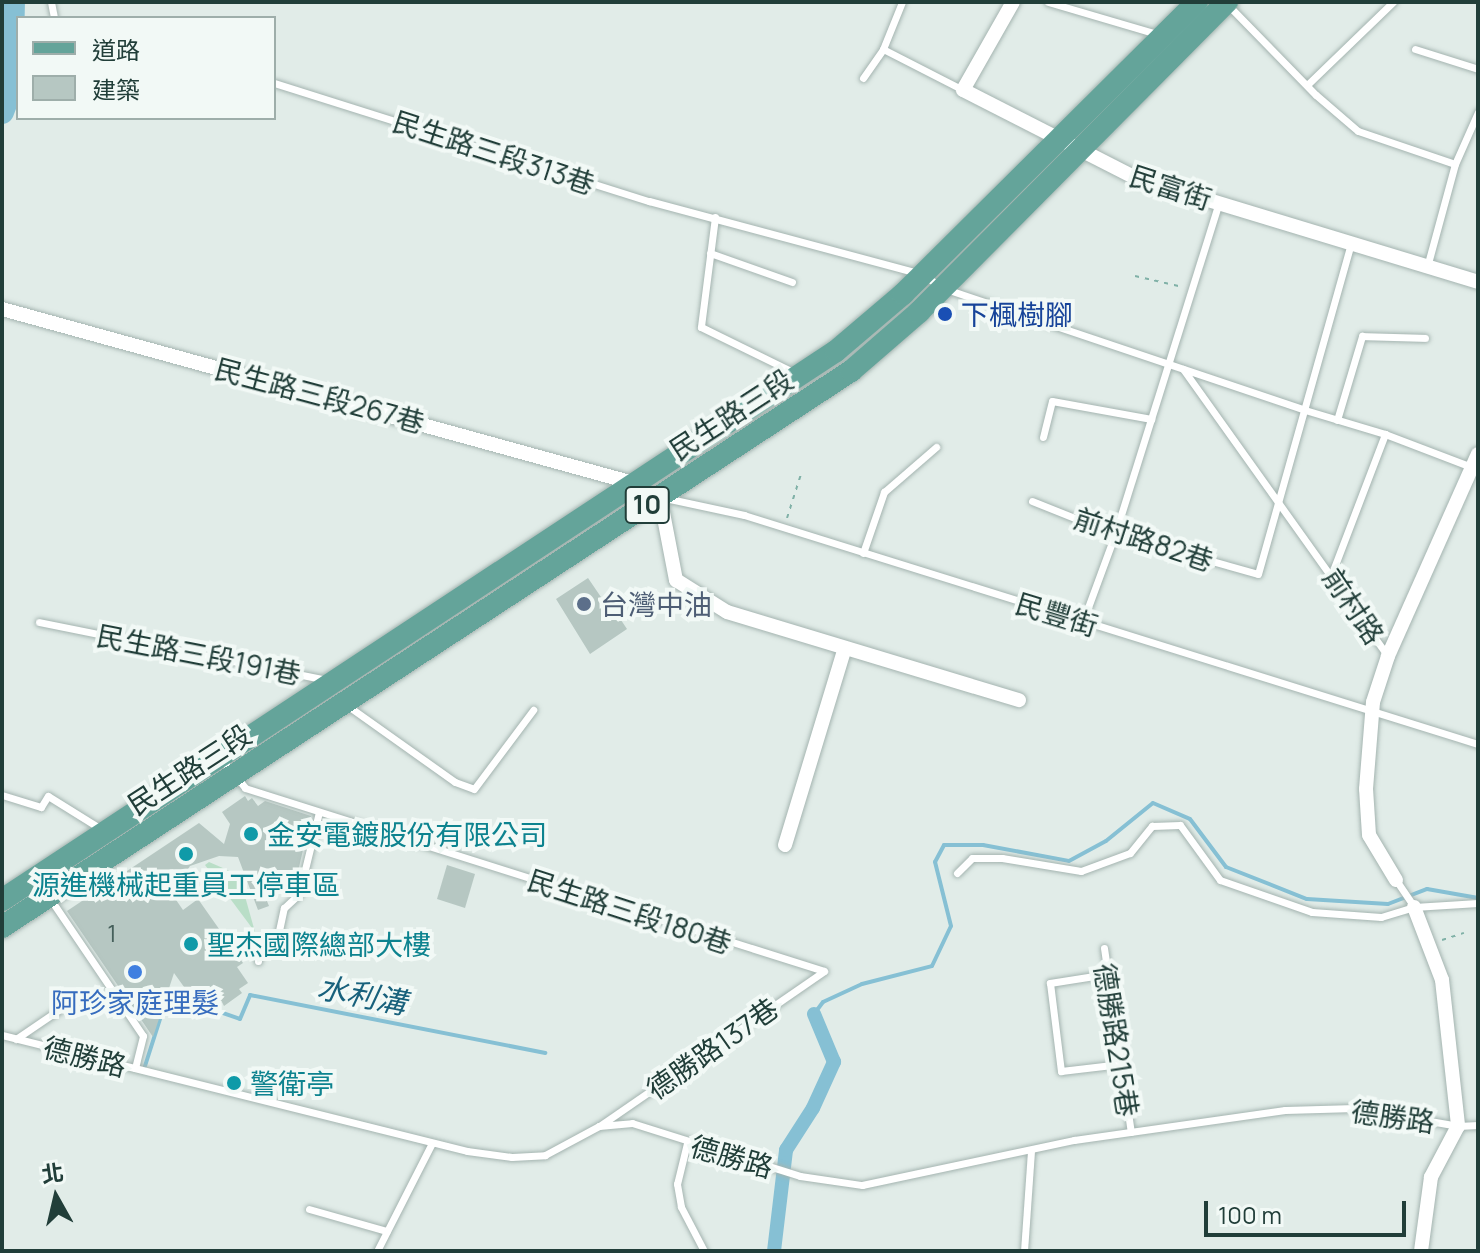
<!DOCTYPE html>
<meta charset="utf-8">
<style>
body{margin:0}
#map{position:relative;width:1480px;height:1253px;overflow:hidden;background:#e1ece8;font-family:Manrope,"Noto Sans TC",sans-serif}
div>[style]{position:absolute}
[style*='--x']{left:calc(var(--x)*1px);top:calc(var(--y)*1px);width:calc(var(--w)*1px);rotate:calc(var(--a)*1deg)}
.green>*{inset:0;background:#b9dec7}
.stream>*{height:4px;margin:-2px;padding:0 2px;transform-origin:2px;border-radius:2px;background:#86c0d4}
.canal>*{height:14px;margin:-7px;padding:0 7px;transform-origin:7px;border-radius:7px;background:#86c0d4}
.river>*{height:24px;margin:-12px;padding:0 12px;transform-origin:12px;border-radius:12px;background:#86c0d4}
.building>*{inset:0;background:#b6c7c2}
.path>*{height:2px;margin-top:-1px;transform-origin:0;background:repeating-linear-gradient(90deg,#80b1a7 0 4px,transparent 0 10px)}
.roads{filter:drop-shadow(0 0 2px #a4b4b0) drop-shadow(0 0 2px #a4b4b0)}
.service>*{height:7px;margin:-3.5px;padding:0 3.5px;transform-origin:3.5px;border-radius:3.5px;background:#fff}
.minor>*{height:14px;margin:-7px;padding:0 7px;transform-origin:7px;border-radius:7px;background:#fff}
.primary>*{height:22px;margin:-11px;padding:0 11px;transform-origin:11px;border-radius:11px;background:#64a49a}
.dots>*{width:22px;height:22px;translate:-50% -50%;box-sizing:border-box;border:4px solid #f2f9f6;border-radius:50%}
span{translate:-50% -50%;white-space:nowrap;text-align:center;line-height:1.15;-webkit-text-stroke:8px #f2f9f6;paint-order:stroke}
.number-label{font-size:24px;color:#46605b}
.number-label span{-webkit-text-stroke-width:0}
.shield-label span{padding:2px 6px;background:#f2f9f6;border:2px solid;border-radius:6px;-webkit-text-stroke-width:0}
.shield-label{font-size:26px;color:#213e39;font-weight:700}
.street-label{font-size:28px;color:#213e39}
.transit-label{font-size:28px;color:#164399}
.left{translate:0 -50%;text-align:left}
.service-label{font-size:28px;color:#4e5e75}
.culture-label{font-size:28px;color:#0d838f}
.shop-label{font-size:28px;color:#366cbe}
.water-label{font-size:30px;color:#18617c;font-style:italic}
.frame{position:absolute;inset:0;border:4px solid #213e39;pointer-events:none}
.legend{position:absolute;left:16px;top:16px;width:260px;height:104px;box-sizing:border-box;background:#f2f9f6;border:2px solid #9eaeaa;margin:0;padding:10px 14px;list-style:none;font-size:24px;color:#213e39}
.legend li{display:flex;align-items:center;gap:16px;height:40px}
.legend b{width:40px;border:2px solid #9eaeaa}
.north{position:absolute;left:16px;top:1157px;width:80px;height:80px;-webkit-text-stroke:6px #f2f9f6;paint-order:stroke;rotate:352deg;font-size:22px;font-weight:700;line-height:32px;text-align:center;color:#213e39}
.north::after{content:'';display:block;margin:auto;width:28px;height:36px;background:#213e39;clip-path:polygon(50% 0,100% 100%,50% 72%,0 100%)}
.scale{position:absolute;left:1204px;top:1201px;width:202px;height:36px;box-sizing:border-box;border:4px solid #213e39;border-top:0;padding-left:10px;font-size:24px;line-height:28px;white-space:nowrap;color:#213e39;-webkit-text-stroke:6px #f2f9f6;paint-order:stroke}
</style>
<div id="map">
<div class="green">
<i style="clip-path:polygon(209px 862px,239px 875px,255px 932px,205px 865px)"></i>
</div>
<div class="stream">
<i style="--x:814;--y:1014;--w:15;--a:-53"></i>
<i style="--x:823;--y:1002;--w:43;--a:-24.8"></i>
<i style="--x:862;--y:984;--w:72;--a:-14.4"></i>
<i style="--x:932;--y:966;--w:44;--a:-64.6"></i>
<i style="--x:951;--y:926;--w:66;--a:-104"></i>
<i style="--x:935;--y:862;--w:19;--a:-62"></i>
<i style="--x:944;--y:845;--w:39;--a:0"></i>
<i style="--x:983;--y:845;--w:87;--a:10.5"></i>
<i style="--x:1069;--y:861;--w:42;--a:-28.4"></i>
<i style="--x:1106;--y:841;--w:60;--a:-39"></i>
<i style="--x:1153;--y:803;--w:40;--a:23.4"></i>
<i style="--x:1190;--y:819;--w:60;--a:53.1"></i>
<i style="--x:1226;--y:867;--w:87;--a:21.6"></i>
<i style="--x:1307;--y:899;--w:81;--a:3.5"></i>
<i style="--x:1388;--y:904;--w:42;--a:-21"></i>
<i style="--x:1427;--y:889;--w:52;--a:10"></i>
<i style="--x:145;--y:1066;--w:76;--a:-72.3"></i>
<i style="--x:168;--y:994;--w:76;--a:19.1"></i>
<i style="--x:240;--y:1019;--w:26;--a:-67"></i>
<i style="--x:250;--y:995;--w:301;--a:11.1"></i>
</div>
<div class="canal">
<i style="--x:774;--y:1251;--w:102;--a:-83.2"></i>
<i style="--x:786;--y:1150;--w:50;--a:-57.3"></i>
<i style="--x:813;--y:1108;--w:51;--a:-65.5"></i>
<i style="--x:834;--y:1062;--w:52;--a:-112.6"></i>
</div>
<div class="river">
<i style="--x:2;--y:112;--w:25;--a:-69"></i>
<i style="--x:11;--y:89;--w:87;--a:-88.7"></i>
</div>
<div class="building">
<i style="clip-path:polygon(588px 578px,618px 622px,621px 620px,627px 629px,590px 654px,556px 599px)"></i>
<i style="clip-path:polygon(245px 796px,248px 801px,252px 798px,258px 806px,265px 801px,311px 816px,296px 880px,282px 875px,260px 884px,269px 906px,258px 910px,238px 857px,219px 856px,190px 866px,172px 894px,183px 910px,198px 899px,243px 963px,237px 967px,248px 983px,239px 989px,242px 993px,224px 1006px,222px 1002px,218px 1005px,212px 998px,206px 1003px,199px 993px,192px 998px,174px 973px,153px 1037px,67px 911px,199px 823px,224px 844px,230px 824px,222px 812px)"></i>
<i style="clip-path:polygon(447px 865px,475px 874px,465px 908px,437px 899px)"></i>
</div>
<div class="path">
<i style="--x:1135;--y:276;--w:49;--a:12.9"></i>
<i style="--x:787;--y:518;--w:46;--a:-72.3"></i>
<i style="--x:1442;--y:940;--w:23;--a:-18"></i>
</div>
<div class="roads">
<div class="service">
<i style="--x:51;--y:2;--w:16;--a:79"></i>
<i style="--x:1048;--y:2;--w:114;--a:16.4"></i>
<i style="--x:1229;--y:6;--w:124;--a:45.7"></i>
<i style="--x:1316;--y:95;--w:55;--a:40.6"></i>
<i style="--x:1358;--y:131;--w:102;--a:18.8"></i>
<i style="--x:883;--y:49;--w:90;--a:27.1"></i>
<i style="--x:1415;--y:49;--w:66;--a:17.6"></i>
<i style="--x:863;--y:78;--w:35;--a:-55"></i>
<i style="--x:883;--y:49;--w:51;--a:-68"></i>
<i style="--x:274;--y:83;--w:393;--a:17.5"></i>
<i style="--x:649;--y:201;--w:283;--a:15"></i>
<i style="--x:922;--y:274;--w:25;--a:34"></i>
<i style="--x:943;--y:288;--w:382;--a:18.6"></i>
<i style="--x:1305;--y:410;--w:84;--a:16.7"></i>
<i style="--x:1385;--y:434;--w:95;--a:20.9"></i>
<i style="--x:1307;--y:85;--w:120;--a:-44"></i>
<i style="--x:715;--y:217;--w:111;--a:97.3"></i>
<i style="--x:701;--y:327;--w:102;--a:26.1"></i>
<i style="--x:710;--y:253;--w:87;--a:19.5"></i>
<i style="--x:1427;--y:267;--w:107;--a:-74.8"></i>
<i style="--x:1455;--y:164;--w:57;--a:-66.1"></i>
<i style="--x:1183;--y:369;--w:351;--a:54.5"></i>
<i style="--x:1337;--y:420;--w:88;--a:-73.4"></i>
<i style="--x:1362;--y:336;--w:63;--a:1.8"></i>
<i style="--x:1043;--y:437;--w:37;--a:-76"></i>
<i style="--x:1052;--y:401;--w:101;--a:10.3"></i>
<i style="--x:665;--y:498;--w:81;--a:12.1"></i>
<i style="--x:744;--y:515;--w:769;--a:17.33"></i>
<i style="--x:1032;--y:501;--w:89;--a:21.7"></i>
<i style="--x:1115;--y:534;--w:148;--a:15.6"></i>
<i style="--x:1258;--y:574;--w:344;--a:-74.3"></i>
<i style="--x:863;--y:553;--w:65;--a:-71"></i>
<i style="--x:884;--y:492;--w:69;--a:-40.9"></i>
<i style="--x:1332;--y:573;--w:149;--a:-69.1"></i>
<i style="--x:1083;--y:621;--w:93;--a:-69.8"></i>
<i style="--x:1115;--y:534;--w:348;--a:-72.6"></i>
<i style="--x:39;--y:622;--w:294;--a:11.4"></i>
<i style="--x:348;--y:706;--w:131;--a:35.4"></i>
<i style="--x:455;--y:782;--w:20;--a:20"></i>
<i style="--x:474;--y:789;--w:99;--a:-53.2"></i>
<i style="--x:221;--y:758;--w:38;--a:51"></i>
<i style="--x:245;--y:788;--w:607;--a:17.54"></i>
<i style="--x:2;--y:795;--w:41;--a:17.1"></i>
<i style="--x:41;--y:807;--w:13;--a:-58"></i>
<i style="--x:48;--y:796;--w:62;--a:31.9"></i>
<i style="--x:957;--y:873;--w:21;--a:-45"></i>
<i style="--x:972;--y:858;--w:30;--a:0"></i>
<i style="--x:1002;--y:858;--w:80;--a:9.3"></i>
<i style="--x:1081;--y:871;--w:52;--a:-20.2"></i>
<i style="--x:1130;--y:853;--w:35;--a:-51"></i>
<i style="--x:1152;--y:826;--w:28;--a:-2"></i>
<i style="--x:1180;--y:825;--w:68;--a:54"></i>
<i style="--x:1220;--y:880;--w:97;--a:19.2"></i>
<i style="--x:1312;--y:912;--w:69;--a:4.1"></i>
<i style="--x:1381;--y:917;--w:34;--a:-17"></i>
<i style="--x:1414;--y:907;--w:64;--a:-3.6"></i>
<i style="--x:1396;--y:880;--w:32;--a:56"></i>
<i style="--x:51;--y:900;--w:164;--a:55.9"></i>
<i style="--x:143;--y:1036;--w:33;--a:104"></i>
<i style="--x:1104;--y:948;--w:186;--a:81.7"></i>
<i style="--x:258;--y:961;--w:11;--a:-85"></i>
<i style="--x:259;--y:950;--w:21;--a:-29"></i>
<i style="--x:277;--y:940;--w:33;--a:-78"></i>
<i style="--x:284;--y:908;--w:21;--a:-43"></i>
<i style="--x:299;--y:894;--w:84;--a:-76.3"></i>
<i style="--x:1107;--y:974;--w:58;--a:171"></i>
<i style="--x:1050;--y:983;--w:89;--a:82.9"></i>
<i style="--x:1061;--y:1071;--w:60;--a:-6.7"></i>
<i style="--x:2;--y:1035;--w:479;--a:14"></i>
<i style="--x:467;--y:1151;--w:45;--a:7.6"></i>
<i style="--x:512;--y:1157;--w:33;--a:-3"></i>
<i style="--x:545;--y:1155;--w:61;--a:-28.2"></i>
<i style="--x:599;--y:1126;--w:33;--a:-5"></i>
<i style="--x:632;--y:1123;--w:176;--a:17.5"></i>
<i style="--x:800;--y:1176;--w:63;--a:8.3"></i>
<i style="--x:862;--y:1185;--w:217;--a:-12"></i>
<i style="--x:1074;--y:1140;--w:213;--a:-8.1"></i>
<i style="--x:1285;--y:1110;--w:70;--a:-1.6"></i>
<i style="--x:1355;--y:1108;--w:105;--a:9.9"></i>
<i style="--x:1458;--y:1126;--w:20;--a:-3"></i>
<i style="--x:16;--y:1039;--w:53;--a:-34.3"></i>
<i style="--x:601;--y:1125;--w:271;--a:-34.6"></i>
<i style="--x:687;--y:1143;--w:42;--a:103.7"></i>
<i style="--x:677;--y:1184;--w:23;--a:80"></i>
<i style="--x:681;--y:1207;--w:50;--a:62.4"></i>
<i style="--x:309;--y:1209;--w:81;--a:15.8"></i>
<i style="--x:377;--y:1251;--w:121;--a:-63"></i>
<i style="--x:1024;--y:1251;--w:100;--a:-86"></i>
</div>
<div class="minor">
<i style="--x:1013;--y:2;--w:101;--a:119.6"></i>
<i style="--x:963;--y:90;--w:194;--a:27"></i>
<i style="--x:1136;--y:178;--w:357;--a:16.9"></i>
<i style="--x:2;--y:309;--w:659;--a:15.41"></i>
<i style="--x:660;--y:497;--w:85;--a:79.1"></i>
<i style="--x:676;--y:580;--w:60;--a:32.1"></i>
<i style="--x:727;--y:612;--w:305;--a:16.8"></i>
<i style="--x:785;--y:845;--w:206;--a:-73.1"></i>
<i style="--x:1396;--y:880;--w:52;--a:-121"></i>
<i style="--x:1369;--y:835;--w:46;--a:-93.7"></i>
<i style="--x:1366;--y:789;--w:87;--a:-85.4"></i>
<i style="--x:1373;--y:702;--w:48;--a:-71.9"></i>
<i style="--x:1388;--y:656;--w:221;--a:-66"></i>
<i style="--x:1414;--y:907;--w:78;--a:69"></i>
<i style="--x:1442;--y:980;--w:147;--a:83.7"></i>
<i style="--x:1458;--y:1126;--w:58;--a:117.9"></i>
<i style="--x:1431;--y:1177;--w:75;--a:97.7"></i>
</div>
<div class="primary">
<i style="--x:2;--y:900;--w:998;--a:-33.36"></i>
<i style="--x:836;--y:351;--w:88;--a:-40.4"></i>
<i style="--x:903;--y:294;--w:414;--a:-44.8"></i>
<i style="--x:2;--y:927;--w:1015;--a:-33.22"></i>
<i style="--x:851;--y:371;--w:90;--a:-40.9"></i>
<i style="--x:919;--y:312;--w:437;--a:-45.2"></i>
</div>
</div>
<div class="dots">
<i style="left:945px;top:314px;background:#1a4fb4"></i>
<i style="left:584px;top:604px;background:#5c6f8a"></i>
<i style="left:251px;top:834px;background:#0f9aa8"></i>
<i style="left:186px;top:854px;background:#0f9aa8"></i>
<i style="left:191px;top:944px;background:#0f9aa8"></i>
<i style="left:135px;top:972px;background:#3f7fe0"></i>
<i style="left:234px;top:1083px;background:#0f9aa8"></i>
</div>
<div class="number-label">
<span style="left:112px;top:933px">1</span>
</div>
<div class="shield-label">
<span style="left:647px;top:505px">10</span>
</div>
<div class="street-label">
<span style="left:494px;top:152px;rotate:18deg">民生路三段313巷</span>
<span style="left:1171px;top:187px;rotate:18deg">民富街</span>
<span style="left:320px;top:395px;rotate:15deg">民生路三段267巷</span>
<span style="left:731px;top:414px;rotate:-33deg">民生路三段</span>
<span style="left:1144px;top:539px;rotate:18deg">前村路82巷</span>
<span style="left:1354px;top:606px;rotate:56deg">前村路</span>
<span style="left:1057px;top:614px;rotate:17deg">民豐街</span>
<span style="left:199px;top:654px;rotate:11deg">民生路三段191巷</span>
<span style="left:189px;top:769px;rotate:-33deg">民生路三段</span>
<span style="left:630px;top:911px;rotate:18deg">民生路三段180巷</span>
<span style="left:1117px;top:1040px;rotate:81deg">德勝路215巷</span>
<span style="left:712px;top:1048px;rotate:-35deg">德勝路137巷</span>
<span style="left:85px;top:1056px;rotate:14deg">德勝路</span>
<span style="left:1393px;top:1116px;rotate:8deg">德勝路</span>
<span style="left:732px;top:1156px;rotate:16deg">德勝路</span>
</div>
<div class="transit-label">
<span class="left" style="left:961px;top:314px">下楓樹腳</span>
</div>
<div class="service-label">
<span class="left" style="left:600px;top:604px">台灣中油</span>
</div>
<div class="culture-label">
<span class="left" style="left:267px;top:834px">金安電鍍股份有限公司</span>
<span style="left:186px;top:884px">源進機械起重員工停車區</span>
<span class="left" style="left:207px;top:944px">聖杰國際總部大樓</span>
<span class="left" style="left:250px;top:1083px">警衛亭</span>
</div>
<div class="shop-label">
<span style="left:135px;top:1002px">阿珍家庭理髮</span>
</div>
<div class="water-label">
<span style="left:362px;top:995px;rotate:11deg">水利溝</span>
</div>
<div class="frame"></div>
<ul class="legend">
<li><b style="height:10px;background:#64a49a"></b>道路</li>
<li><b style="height:22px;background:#b6c7c2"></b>建築</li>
</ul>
<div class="north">北</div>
<div class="scale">100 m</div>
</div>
